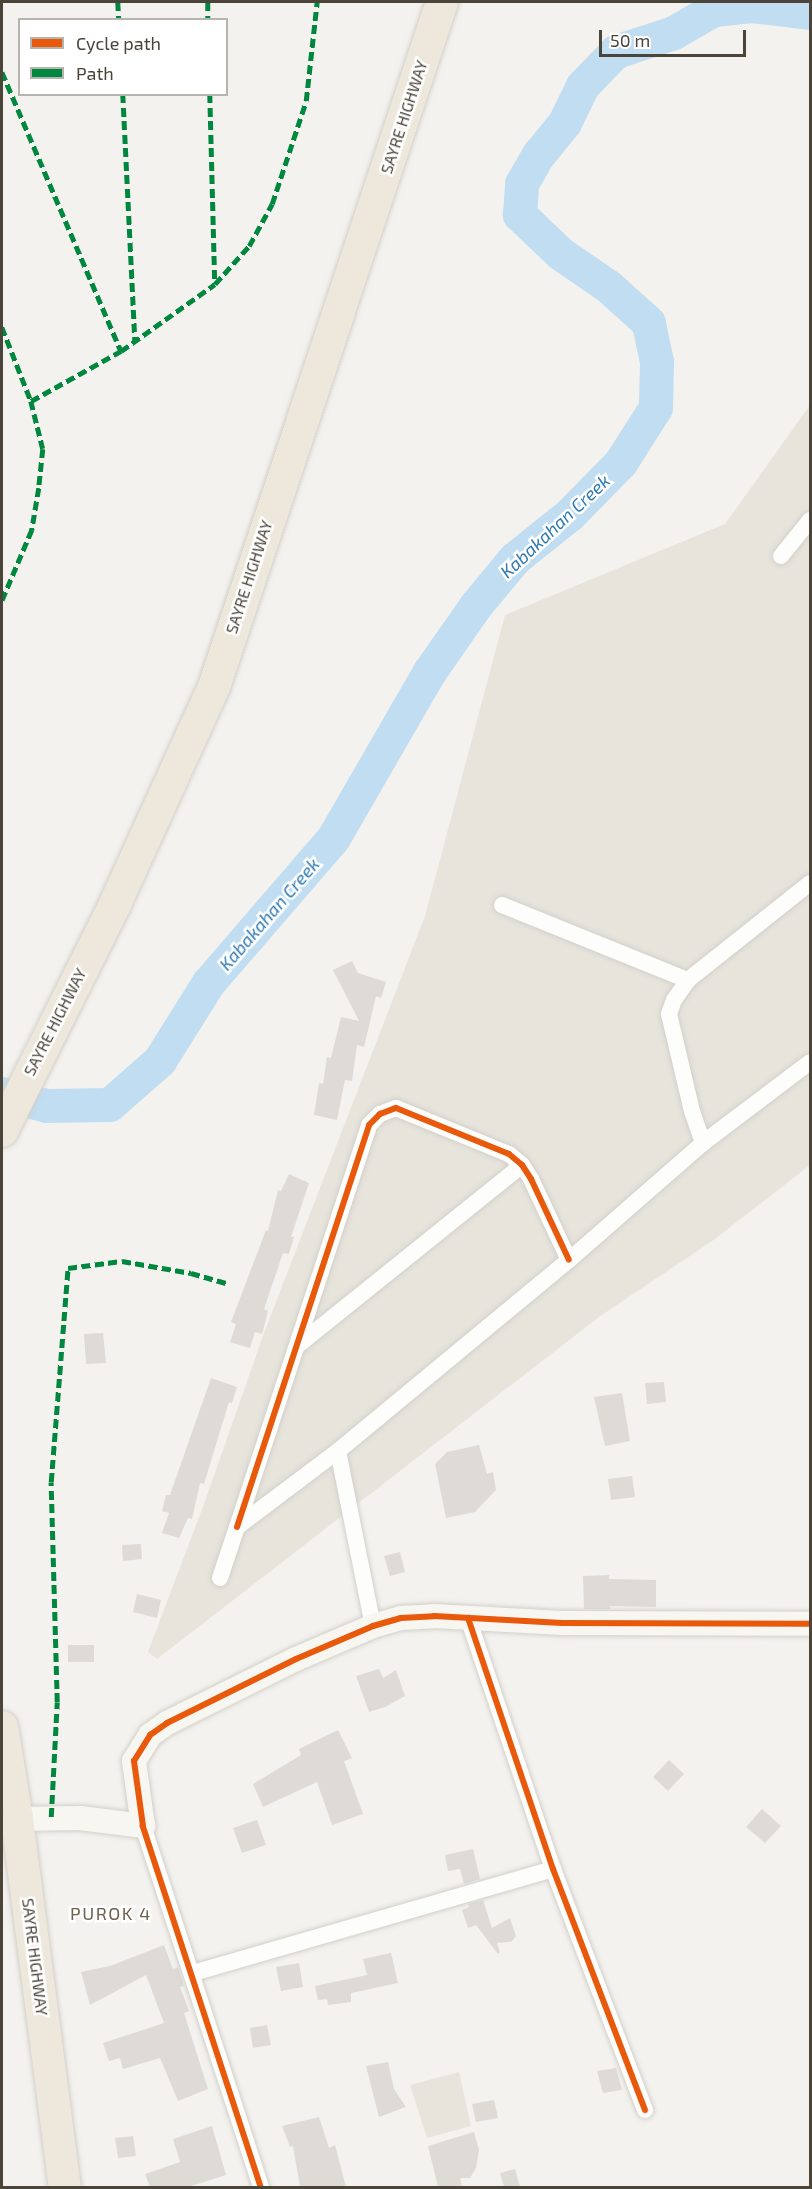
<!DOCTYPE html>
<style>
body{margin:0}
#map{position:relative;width:812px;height:2189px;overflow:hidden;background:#f4f2ee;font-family:"Exo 2",sans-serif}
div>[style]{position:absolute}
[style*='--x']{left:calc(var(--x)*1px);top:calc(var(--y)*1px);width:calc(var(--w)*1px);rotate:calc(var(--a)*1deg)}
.residential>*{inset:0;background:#e7e4dc}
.river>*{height:34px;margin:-17px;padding:0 17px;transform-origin:17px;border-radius:17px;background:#c0ddf1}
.building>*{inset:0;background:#dedbd6}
.roads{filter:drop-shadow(0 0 2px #d2d0cb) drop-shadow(0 0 2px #d2d0cb)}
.street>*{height:16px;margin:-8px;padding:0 8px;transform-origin:8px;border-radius:8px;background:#fdfdfc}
.secondary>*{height:24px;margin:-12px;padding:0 12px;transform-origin:12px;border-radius:12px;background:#f7f6f1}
.highway>*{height:32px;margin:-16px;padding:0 16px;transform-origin:16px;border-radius:16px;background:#ede8db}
.quiet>*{height:4.5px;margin-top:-2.25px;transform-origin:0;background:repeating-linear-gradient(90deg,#00873e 0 9px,transparent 0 13.5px)}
.cycleway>*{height:6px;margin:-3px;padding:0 3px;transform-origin:3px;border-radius:3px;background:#e8590c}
span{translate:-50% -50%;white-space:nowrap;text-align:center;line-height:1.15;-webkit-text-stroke:5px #fff;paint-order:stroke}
.street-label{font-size:16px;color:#4b4439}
.water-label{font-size:18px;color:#2e7ab2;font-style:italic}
.neighbourhood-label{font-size:18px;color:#6e6250;letter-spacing:1.5px}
.frame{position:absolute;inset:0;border:3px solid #4b4439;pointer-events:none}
.legend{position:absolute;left:18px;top:18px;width:210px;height:78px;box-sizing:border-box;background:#fff;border:2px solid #b7b4b0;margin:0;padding:8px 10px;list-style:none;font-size:18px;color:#4b4439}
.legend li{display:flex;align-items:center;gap:12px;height:30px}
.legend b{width:30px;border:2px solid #b7b4b0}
.scale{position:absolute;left:599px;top:30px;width:147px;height:27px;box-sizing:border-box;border:3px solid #4b4439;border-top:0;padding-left:8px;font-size:18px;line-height:21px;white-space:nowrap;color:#4b4439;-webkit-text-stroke:4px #fff;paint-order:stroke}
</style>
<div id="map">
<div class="residential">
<i style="clip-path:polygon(810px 405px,810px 1165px,715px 1239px,599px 1317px,157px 1659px,148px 1652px,204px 1504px,264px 1333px,425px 916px,505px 615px,725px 524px)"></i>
<i style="clip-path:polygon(459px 2072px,471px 2126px,427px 2138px,410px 2085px)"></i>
</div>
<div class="river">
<i style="--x:2;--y:1094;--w:47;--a:14.9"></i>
<i style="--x:47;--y:1106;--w:63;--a:-0.9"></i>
<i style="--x:110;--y:1105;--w:67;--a:-41.3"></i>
<i style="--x:160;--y:1061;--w:92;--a:-57.9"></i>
<i style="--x:209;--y:983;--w:191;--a:-49.2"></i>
<i style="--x:334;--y:838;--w:192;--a:-60"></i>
<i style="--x:430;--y:672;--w:80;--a:-55.1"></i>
<i style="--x:476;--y:606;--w:61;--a:-50.3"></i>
<i style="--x:515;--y:559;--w:70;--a:-38.7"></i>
<i style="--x:570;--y:515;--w:73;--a:-45.6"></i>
<i style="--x:621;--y:463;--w:65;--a:-57.5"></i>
<i style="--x:656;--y:408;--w:46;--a:-88.8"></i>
<i style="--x:657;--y:362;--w:40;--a:-102"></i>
<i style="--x:649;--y:323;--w:54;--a:-138"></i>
<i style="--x:609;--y:287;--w:58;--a:-145.5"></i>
<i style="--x:561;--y:254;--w:57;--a:-136.4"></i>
<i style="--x:520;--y:215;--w:31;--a:-86"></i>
<i style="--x:522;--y:184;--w:34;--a:-60"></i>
<i style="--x:539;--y:155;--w:41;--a:-50.9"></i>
<i style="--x:565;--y:123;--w:41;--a:-64.1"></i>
<i style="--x:583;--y:86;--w:47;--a:-45.9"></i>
<i style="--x:616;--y:52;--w:61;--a:-18.1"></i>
<i style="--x:674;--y:33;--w:46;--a:-29.9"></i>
<i style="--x:714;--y:10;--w:38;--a:-6"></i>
<i style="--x:752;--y:6;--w:58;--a:6.9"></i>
</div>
<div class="building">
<i style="clip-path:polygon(352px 961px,358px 973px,386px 982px,381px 998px,376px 996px,364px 1047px,357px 1045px,352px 1081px,345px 1080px,337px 1120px,314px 1115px,319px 1083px,323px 1084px,327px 1057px,331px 1058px,341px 1017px,359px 1021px,333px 970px)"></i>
<i style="clip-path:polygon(289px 1174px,309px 1183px,291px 1237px,294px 1237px,289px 1254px,283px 1253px,264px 1309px,268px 1311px,262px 1334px,255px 1332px,250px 1348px,230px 1342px,236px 1324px,231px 1322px,266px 1230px,268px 1231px,278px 1190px,281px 1191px)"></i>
<i style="clip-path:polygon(103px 1333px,106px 1363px,86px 1364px,84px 1334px)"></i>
<i style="clip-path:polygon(211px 1378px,237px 1387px,232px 1403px,229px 1402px,204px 1484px,200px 1483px,192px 1519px,188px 1518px,179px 1538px,162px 1533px,169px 1513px,162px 1511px,166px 1495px,170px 1495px)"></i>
<i style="clip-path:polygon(664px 1382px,666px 1402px,647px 1404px,645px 1383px)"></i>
<i style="clip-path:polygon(622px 1393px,630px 1441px,605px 1446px,594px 1397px)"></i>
<i style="clip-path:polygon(479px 1445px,487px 1474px,493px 1472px,496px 1490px,475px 1512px,446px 1518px,435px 1464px,447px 1452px)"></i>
<i style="clip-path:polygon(632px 1476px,635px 1497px,611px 1500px,608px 1479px)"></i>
<i style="clip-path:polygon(141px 1544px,142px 1559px,123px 1561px,122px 1545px)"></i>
<i style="clip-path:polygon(400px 1552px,405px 1572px,390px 1576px,384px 1556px)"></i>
<i style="clip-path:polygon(609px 1575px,609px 1579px,656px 1580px,656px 1607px,610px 1606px,610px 1609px,584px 1609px,583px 1576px)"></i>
<i style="clip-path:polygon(137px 1594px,161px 1600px,157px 1618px,133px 1612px)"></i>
<i style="clip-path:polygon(68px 1645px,94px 1645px,94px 1662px,68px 1662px)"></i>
<i style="clip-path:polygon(379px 1669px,383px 1678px,396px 1670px,405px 1696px,385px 1707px,369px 1712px,356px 1676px)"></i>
<i style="clip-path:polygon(338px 1730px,352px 1758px,344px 1761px,363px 1814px,332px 1825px,317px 1782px,263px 1807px,253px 1784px,301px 1755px,299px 1749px)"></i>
<i style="clip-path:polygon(669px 1760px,684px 1774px,668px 1791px,653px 1777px)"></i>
<i style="clip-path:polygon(762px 1809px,781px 1826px,765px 1843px,746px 1827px)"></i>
<i style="clip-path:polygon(257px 1820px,266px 1845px,242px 1853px,233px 1828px)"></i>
<i style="clip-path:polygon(473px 1849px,480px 1879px,464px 1884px,460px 1869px,448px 1871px,445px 1855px)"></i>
<i style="clip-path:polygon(483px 1900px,492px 1928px,510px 1918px,516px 1936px,511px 1942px,497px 1943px,500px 1952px,498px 1954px,476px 1925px,468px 1928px,462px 1910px,469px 1907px,468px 1904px)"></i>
<i style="clip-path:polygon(164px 1945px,173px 1969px,178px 1967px,184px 1986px,180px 1987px,189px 2011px,184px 2013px,208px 2089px,178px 2101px,160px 2058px,123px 2069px,120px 2058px,109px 2061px,103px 2043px,164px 2023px,146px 1975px,90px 2005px,81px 1972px,110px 1966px)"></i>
<i style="clip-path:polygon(391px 1953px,398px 1983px,351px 1993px,351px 2002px,328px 2005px,327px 1999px,318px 2000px,315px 1986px,367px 1975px,363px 1959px)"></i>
<i style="clip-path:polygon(299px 1963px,303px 1987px,281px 1991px,276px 1967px)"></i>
<i style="clip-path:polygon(267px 2025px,271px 2045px,253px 2048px,250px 2028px)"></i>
<i style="clip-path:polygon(388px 2062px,394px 2089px,406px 2107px,379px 2117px,366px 2066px)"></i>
<i style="clip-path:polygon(616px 2068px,622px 2090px,603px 2093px,597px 2071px)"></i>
<i style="clip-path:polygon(494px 2100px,498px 2118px,476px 2122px,472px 2104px)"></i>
<i style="clip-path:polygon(319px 2117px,329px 2148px,335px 2145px,346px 2187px,300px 2187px,293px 2146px,290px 2147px,282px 2126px)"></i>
<i style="clip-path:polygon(212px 2126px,226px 2175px,188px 2187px,150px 2187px,145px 2174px,180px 2162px,173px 2139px)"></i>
<i style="clip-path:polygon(474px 2132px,479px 2150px,476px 2168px,470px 2178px,460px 2178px,462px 2187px,438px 2187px,428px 2146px)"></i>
<i style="clip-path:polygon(133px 2136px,136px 2156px,118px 2158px,115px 2138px)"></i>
<i style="clip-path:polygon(515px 2169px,520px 2187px,504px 2187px,500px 2173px)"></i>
</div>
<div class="roads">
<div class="street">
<i style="--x:781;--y:556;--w:46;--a:-51.1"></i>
<i style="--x:810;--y:883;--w:156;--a:141.5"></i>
<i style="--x:688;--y:980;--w:24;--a:125"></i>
<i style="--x:674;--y:1000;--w:15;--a:110"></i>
<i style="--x:669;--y:1014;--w:100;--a:76.7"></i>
<i style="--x:692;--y:1111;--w:34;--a:71"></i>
<i style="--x:703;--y:1143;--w:134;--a:-37.1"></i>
<i style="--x:502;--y:905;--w:201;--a:22"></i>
<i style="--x:297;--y:1346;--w:289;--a:-38.8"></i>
<i style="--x:338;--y:1451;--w:300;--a:-39.6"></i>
<i style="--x:569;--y:1260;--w:178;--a:-41.1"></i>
<i style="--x:237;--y:1527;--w:423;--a:-71.8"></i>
<i style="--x:369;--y:1125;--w:16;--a:-45"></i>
<i style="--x:380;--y:1114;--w:17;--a:-21"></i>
<i style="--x:396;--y:1108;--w:122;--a:22.2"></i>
<i style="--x:509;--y:1154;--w:17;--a:40"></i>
<i style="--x:522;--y:1165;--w:17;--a:57"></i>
<i style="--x:531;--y:1179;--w:89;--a:64.9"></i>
<i style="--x:220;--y:1578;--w:54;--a:-71.6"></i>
<i style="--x:237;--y:1527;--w:126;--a:-37"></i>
<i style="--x:338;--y:1451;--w:178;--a:78.7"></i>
<i style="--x:468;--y:1618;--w:265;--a:71.3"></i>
<i style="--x:553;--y:1869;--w:258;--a:69.1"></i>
<i style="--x:143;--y:1826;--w:381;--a:71.9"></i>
<i style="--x:193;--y:1973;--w:375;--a:-16.1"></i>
</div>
<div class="secondary">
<i style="--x:17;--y:1819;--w:63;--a:-0.9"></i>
<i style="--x:80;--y:1818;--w:64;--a:7.2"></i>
<i style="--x:143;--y:1826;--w:66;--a:-97.9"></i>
<i style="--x:134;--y:1761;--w:31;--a:-58"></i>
<i style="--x:150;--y:1735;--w:21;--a:-35"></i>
<i style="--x:167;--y:1723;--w:144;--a:-26.4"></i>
<i style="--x:296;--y:1659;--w:84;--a:-23.2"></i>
<i style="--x:373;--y:1626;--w:29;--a:-16"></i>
<i style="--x:401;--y:1618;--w:33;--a:-3"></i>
<i style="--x:434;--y:1616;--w:128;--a:3.1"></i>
<i style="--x:562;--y:1623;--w:248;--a:0.2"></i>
</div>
<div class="highway">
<i style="--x:2;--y:1131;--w:254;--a:-63.5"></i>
<i style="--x:115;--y:904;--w:239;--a:-65.5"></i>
<i style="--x:214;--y:687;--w:722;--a:-71.59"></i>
<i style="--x:2;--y:1727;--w:93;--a:80.7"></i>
<i style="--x:17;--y:1819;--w:372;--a:82.6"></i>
</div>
</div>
<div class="quiet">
<i style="--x:118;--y:2;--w:18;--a:87"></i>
<i style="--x:208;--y:2;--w:18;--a:90"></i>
<i style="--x:2;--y:72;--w:303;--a:66.9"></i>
<i style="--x:123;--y:94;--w:247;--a:87.2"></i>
<i style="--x:210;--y:94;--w:190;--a:88.5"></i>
<i style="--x:2;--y:327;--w:79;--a:68.6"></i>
<i style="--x:31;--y:401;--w:49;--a:76"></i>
<i style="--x:43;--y:449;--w:39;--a:96"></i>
<i style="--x:39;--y:488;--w:43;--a:99.5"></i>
<i style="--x:32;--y:530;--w:77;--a:112.9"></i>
<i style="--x:31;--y:401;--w:103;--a:-29.1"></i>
<i style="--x:121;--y:351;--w:115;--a:-35.5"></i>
<i style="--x:215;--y:284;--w:51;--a:-48.2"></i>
<i style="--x:249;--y:246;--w:48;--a:-61.3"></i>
<i style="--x:272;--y:204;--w:108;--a:-71.7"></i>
<i style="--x:306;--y:101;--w:100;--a:-83.7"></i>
<i style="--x:51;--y:1817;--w:115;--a:-87"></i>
<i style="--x:57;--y:1702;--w:220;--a:-91.6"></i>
<i style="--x:51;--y:1482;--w:215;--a:-85.5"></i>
<i style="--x:68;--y:1268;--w:54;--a:-7.4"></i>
<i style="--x:122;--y:1261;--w:70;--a:9.9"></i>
<i style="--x:191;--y:1273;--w:40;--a:16"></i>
</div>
<div class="cycleway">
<i style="--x:237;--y:1527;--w:423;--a:-71.8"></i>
<i style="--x:369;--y:1125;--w:16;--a:-45"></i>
<i style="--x:380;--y:1114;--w:17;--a:-21"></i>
<i style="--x:396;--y:1108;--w:122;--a:22.2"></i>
<i style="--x:509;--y:1154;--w:17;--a:40"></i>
<i style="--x:522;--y:1165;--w:17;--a:57"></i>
<i style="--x:531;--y:1179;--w:89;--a:64.9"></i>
<i style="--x:468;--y:1618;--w:265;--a:71.3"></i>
<i style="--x:553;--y:1869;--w:258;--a:69.1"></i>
<i style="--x:261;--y:2188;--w:381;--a:-108.1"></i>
<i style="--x:143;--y:1826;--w:66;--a:-97.9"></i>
<i style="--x:134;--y:1761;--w:31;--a:-58"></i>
<i style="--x:150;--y:1735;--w:21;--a:-35"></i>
<i style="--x:167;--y:1723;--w:144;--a:-26.4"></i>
<i style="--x:296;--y:1659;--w:84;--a:-23.2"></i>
<i style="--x:373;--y:1626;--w:29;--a:-16"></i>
<i style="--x:401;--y:1618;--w:33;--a:-3"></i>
<i style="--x:434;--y:1616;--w:128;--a:3.1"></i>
<i style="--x:562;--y:1623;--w:248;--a:0.2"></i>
</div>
<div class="street-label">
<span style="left:404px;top:117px;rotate:-72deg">SAYRE HIGHWAY</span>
<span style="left:249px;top:577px;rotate:-72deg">SAYRE HIGHWAY</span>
<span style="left:55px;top:1022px;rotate:-63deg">SAYRE HIGHWAY</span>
<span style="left:35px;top:1957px;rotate:83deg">SAYRE HIGHWAY</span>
</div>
<div class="water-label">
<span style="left:555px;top:526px;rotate:-43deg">Kabakahan Creek</span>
<span style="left:269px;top:914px;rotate:-49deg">Kabakahan Creek</span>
</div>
<div class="neighbourhood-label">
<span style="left:111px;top:1913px">PUROK 4</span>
</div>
<div class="frame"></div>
<ul class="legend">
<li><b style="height:8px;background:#e8590c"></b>Cycle path</li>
<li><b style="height:8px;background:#00873e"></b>Path</li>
</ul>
<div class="scale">50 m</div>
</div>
